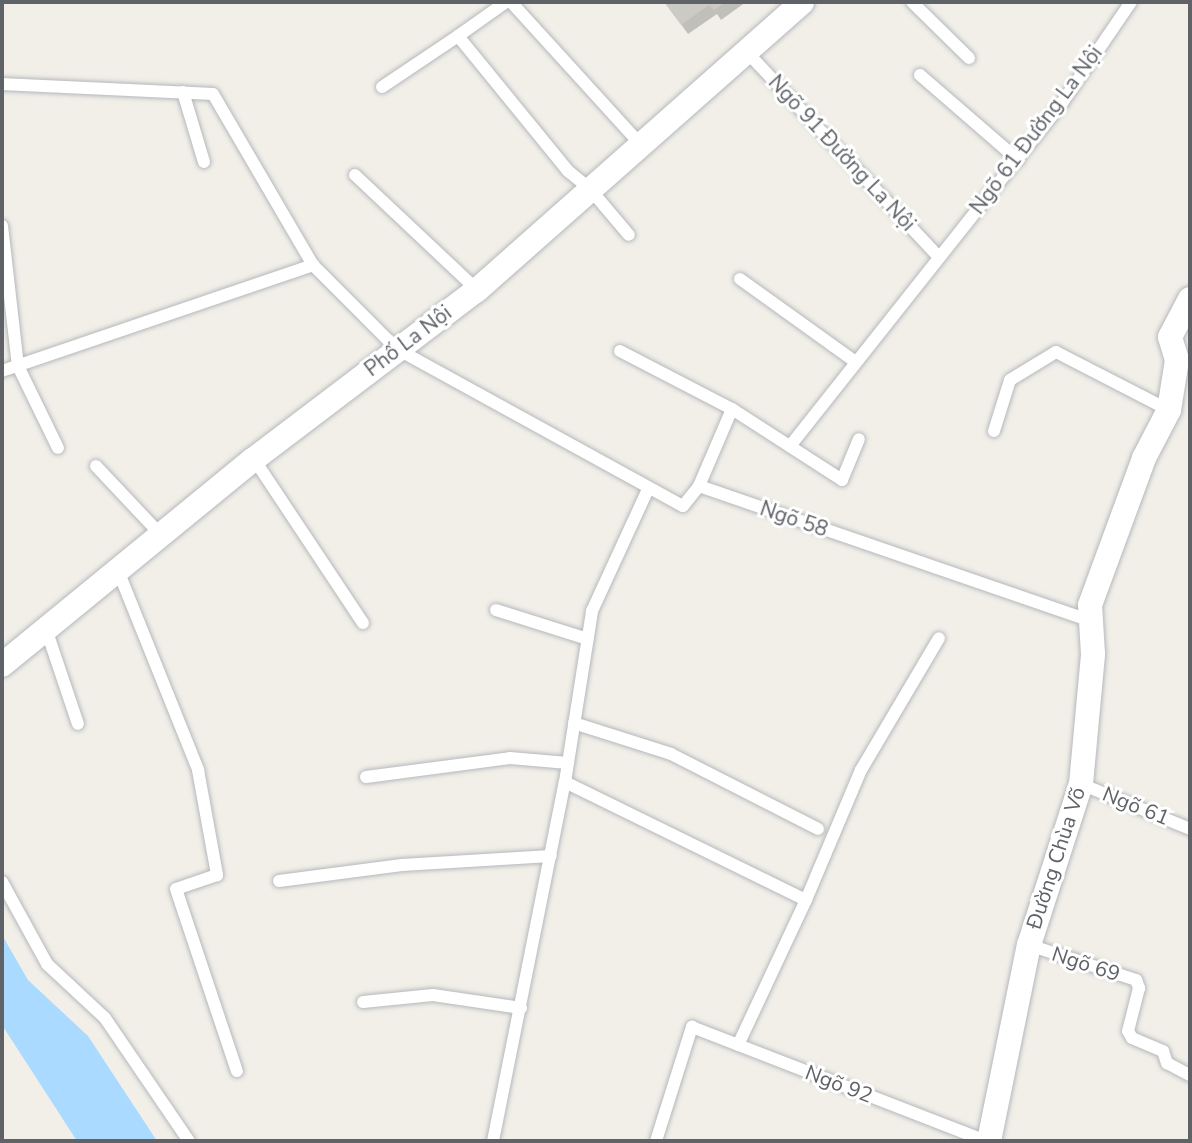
<!DOCTYPE html>
<meta charset="utf-8">
<style>
body{margin:0}
#map{position:relative;width:1192px;height:1143px;overflow:hidden;background:#f1efe8;font-family:"Nunito Sans",sans-serif}
div>[style]{position:absolute}
[style*='--x']{left:calc(var(--x)*1px);top:calc(var(--y)*1px);width:calc(var(--w)*1px);rotate:calc(var(--a)*1deg)}
.water>*{inset:0;background:#aadaff}
.shadow>*{inset:0;background:#0003}
.building>*{inset:0;background:#cccac5}
.roads{filter:drop-shadow(0 0 2px #b5b8bc) drop-shadow(0 0 2px #b5b8bc)}
.lane>*{height:12px;margin:-6px;padding:0 6px;transform-origin:6px;border-radius:6px;background:#fff}
.street>*{height:24px;margin:-12px;padding:0 12px;transform-origin:12px;border-radius:12px;background:#fff}
span{translate:-50% -50%;white-space:nowrap;text-align:center;line-height:1.15;-webkit-text-stroke:6px #fff;paint-order:stroke}
.street-label{font-size:21px;color:#5f6368}
.frame{position:absolute;inset:0;border:4px solid #5f6368;pointer-events:none}
</style>
<div id="map">
<div class="water">
<i style="clip-path:polygon(2px 935px,28px 980px,88px 1036px,157px 1141px,77px 1141px,2px 1025px)"></i>
</div>
<div class="shadow">
<i style="clip-path:polygon(665px 2px,746px 2px,721px 20px,717px 14px,688px 34px)"></i>
</div>
<div class="building">
<i style="clip-path:polygon(664px 2px,726px 2px,714px 10px,709px 5px,681px 25px)"></i>
</div>
<div class="roads">
<div class="lane">
<i style="--x:511;--y:2;--w:193;--a:47.7"></i>
<i style="--x:912;--y:2;--w:80;--a:44.5"></i>
<i style="--x:458;--y:36;--w:59;--a:-35.3"></i>
<i style="--x:746;--y:51;--w:281;--a:46.9"></i>
<i style="--x:920;--y:75;--w:130;--a:40.9"></i>
<i style="--x:2;--y:84;--w:211;--a:2.7"></i>
<i style="--x:213;--y:94;--w:198;--a:59.7"></i>
<i style="--x:313;--y:265;--w:119;--a:45"></i>
<i style="--x:397;--y:349;--w:326;--a:28.8"></i>
<i style="--x:683;--y:506;--w:26;--a:-51"></i>
<i style="--x:382;--y:87;--w:92;--a:-33.9"></i>
<i style="--x:458;--y:36;--w:174;--a:50.8"></i>
<i style="--x:568;--y:171;--w:28;--a:39"></i>
<i style="--x:590;--y:189;--w:60;--a:49.7"></i>
<i style="--x:183;--y:92;--w:73;--a:73.3"></i>
<i style="--x:355;--y:175;--w:168;--a:43.3"></i>
<i style="--x:2;--y:226;--w:141;--a:83.5"></i>
<i style="--x:18;--y:366;--w:91;--a:64"></i>
<i style="--x:740;--y:279;--w:140;--a:35.7"></i>
<i style="--x:620;--y:351;--w:126;--a:27.4"></i>
<i style="--x:732;--y:409;--w:84;--a:113.2"></i>
<i style="--x:699;--y:486;--w:411;--a:19"></i>
<i style="--x:2;--y:371;--w:329;--a:-18.8"></i>
<i style="--x:732;--y:409;--w:131;--a:32.8"></i>
<i style="--x:842;--y:480;--w:44;--a:-67.5"></i>
<i style="--x:994;--y:431;--w:53;--a:-72.6"></i>
<i style="--x:1010;--y:380;--w:54;--a:-31.3"></i>
<i style="--x:1056;--y:352;--w:127;--a:27.2"></i>
<i style="--x:790;--y:446;--w:438;--a:-51.6"></i>
<i style="--x:1062;--y:103;--w:122;--a:-55.7"></i>
<i style="--x:254;--y:459;--w:197;--a:56.4"></i>
<i style="--x:96;--y:466;--w:93;--a:46.7"></i>
<i style="--x:117;--y:568;--w:218;--a:68.1"></i>
<i style="--x:198;--y:770;--w:107;--a:79.7"></i>
<i style="--x:217;--y:875;--w:43;--a:161.1"></i>
<i style="--x:176;--y:889;--w:192;--a:71.5"></i>
<i style="--x:496;--y:610;--w:96;--a:17.5"></i>
<i style="--x:46;--y:629;--w:100;--a:71.4"></i>
<i style="--x:574;--y:723;--w:102;--a:17.7"></i>
<i style="--x:671;--y:754;--w:165;--a:27"></i>
<i style="--x:366;--y:777;--w:145;--a:-7.5"></i>
<i style="--x:510;--y:758;--w:58;--a:4.9"></i>
<i style="--x:565;--y:782;--w:268;--a:26.1"></i>
<i style="--x:806;--y:900;--w:160;--a:115.1"></i>
<i style="--x:1081;--y:784;--w:118;--a:22.4"></i>
<i style="--x:279;--y:881;--w:124;--a:-7.4"></i>
<i style="--x:402;--y:865;--w:149;--a:-3.5"></i>
<i style="--x:2;--y:882;--w:94;--a:61.2"></i>
<i style="--x:47;--y:964;--w:79;--a:43"></i>
<i style="--x:105;--y:1018;--w:149;--a:55.7"></i>
<i style="--x:806;--y:900;--w:141;--a:-67.1"></i>
<i style="--x:861;--y:770;--w:153;--a:-59.4"></i>
<i style="--x:1029;--y:945;--w:113;--a:18.1"></i>
<i style="--x:1136;--y:980;--w:9;--a:69"></i>
<i style="--x:1139;--y:988;--w:44;--a:104.3"></i>
<i style="--x:1128;--y:1031;--w:8;--a:60"></i>
<i style="--x:1132;--y:1038;--w:34;--a:23"></i>
<i style="--x:1163;--y:1051;--w:13;--a:72"></i>
<i style="--x:1167;--y:1063;--w:26;--a:28"></i>
<i style="--x:363;--y:1002;--w:70;--a:-5.7"></i>
<i style="--x:433;--y:995;--w:89;--a:8.4"></i>
<i style="--x:493;--y:1141;--w:366;--a:-78.7"></i>
<i style="--x:565;--y:782;--w:173;--a:-81"></i>
<i style="--x:592;--y:611;--w:134;--a:-65.3"></i>
<i style="--x:656;--y:1141;--w:120;--a:-72.5"></i>
<i style="--x:692;--y:1027;--w:315;--a:21.2"></i>
</div>
<div class="street">
<i style="--x:2;--y:665;--w:325;--a:-39.3"></i>
<i style="--x:254;--y:459;--w:280;--a:-37.2"></i>
<i style="--x:477;--y:290;--w:434;--a:-41.5"></i>
<i style="--x:989;--y:1141;--w:200;--a:-78.5"></i>
<i style="--x:1029;--y:945;--w:169;--a:-72.1"></i>
<i style="--x:1081;--y:784;--w:131;--a:-84.7"></i>
<i style="--x:1093;--y:654;--w:49;--a:-93.5"></i>
<i style="--x:1090;--y:605;--w:157;--a:-69.8"></i>
<i style="--x:1144;--y:458;--w:54;--a:-62.5"></i>
<i style="--x:1169;--y:410;--w:51;--a:-80.9"></i>
<i style="--x:1177;--y:360;--w:24;--a:-107"></i>
<i style="--x:1170;--y:337;--w:43;--a:-62.2"></i>
</div>
</div>
<div class="street-label">
<span style="left:1036px;top:130px;rotate:-53deg">Ngõ 61 Đường La Nội</span>
<span style="left:842px;top:153px;rotate:47deg">Ngõ 91 Đường La Nội</span>
<span style="left:408px;top:341px;rotate:-37deg">Phố La Nội</span>
<span style="left:794px;top:519px;rotate:19deg">Ngõ 58</span>
<span style="left:1136px;top:806px;rotate:22deg">Ngõ 61</span>
<span style="left:1056px;top:858px;rotate:-72deg">Đường Chùa Võ</span>
<span style="left:1086px;top:964px;rotate:18deg">Ngõ 69</span>
<span style="left:839px;top:1084px;rotate:21deg">Ngõ 92</span>
</div>
<div class="frame"></div>
</div>
